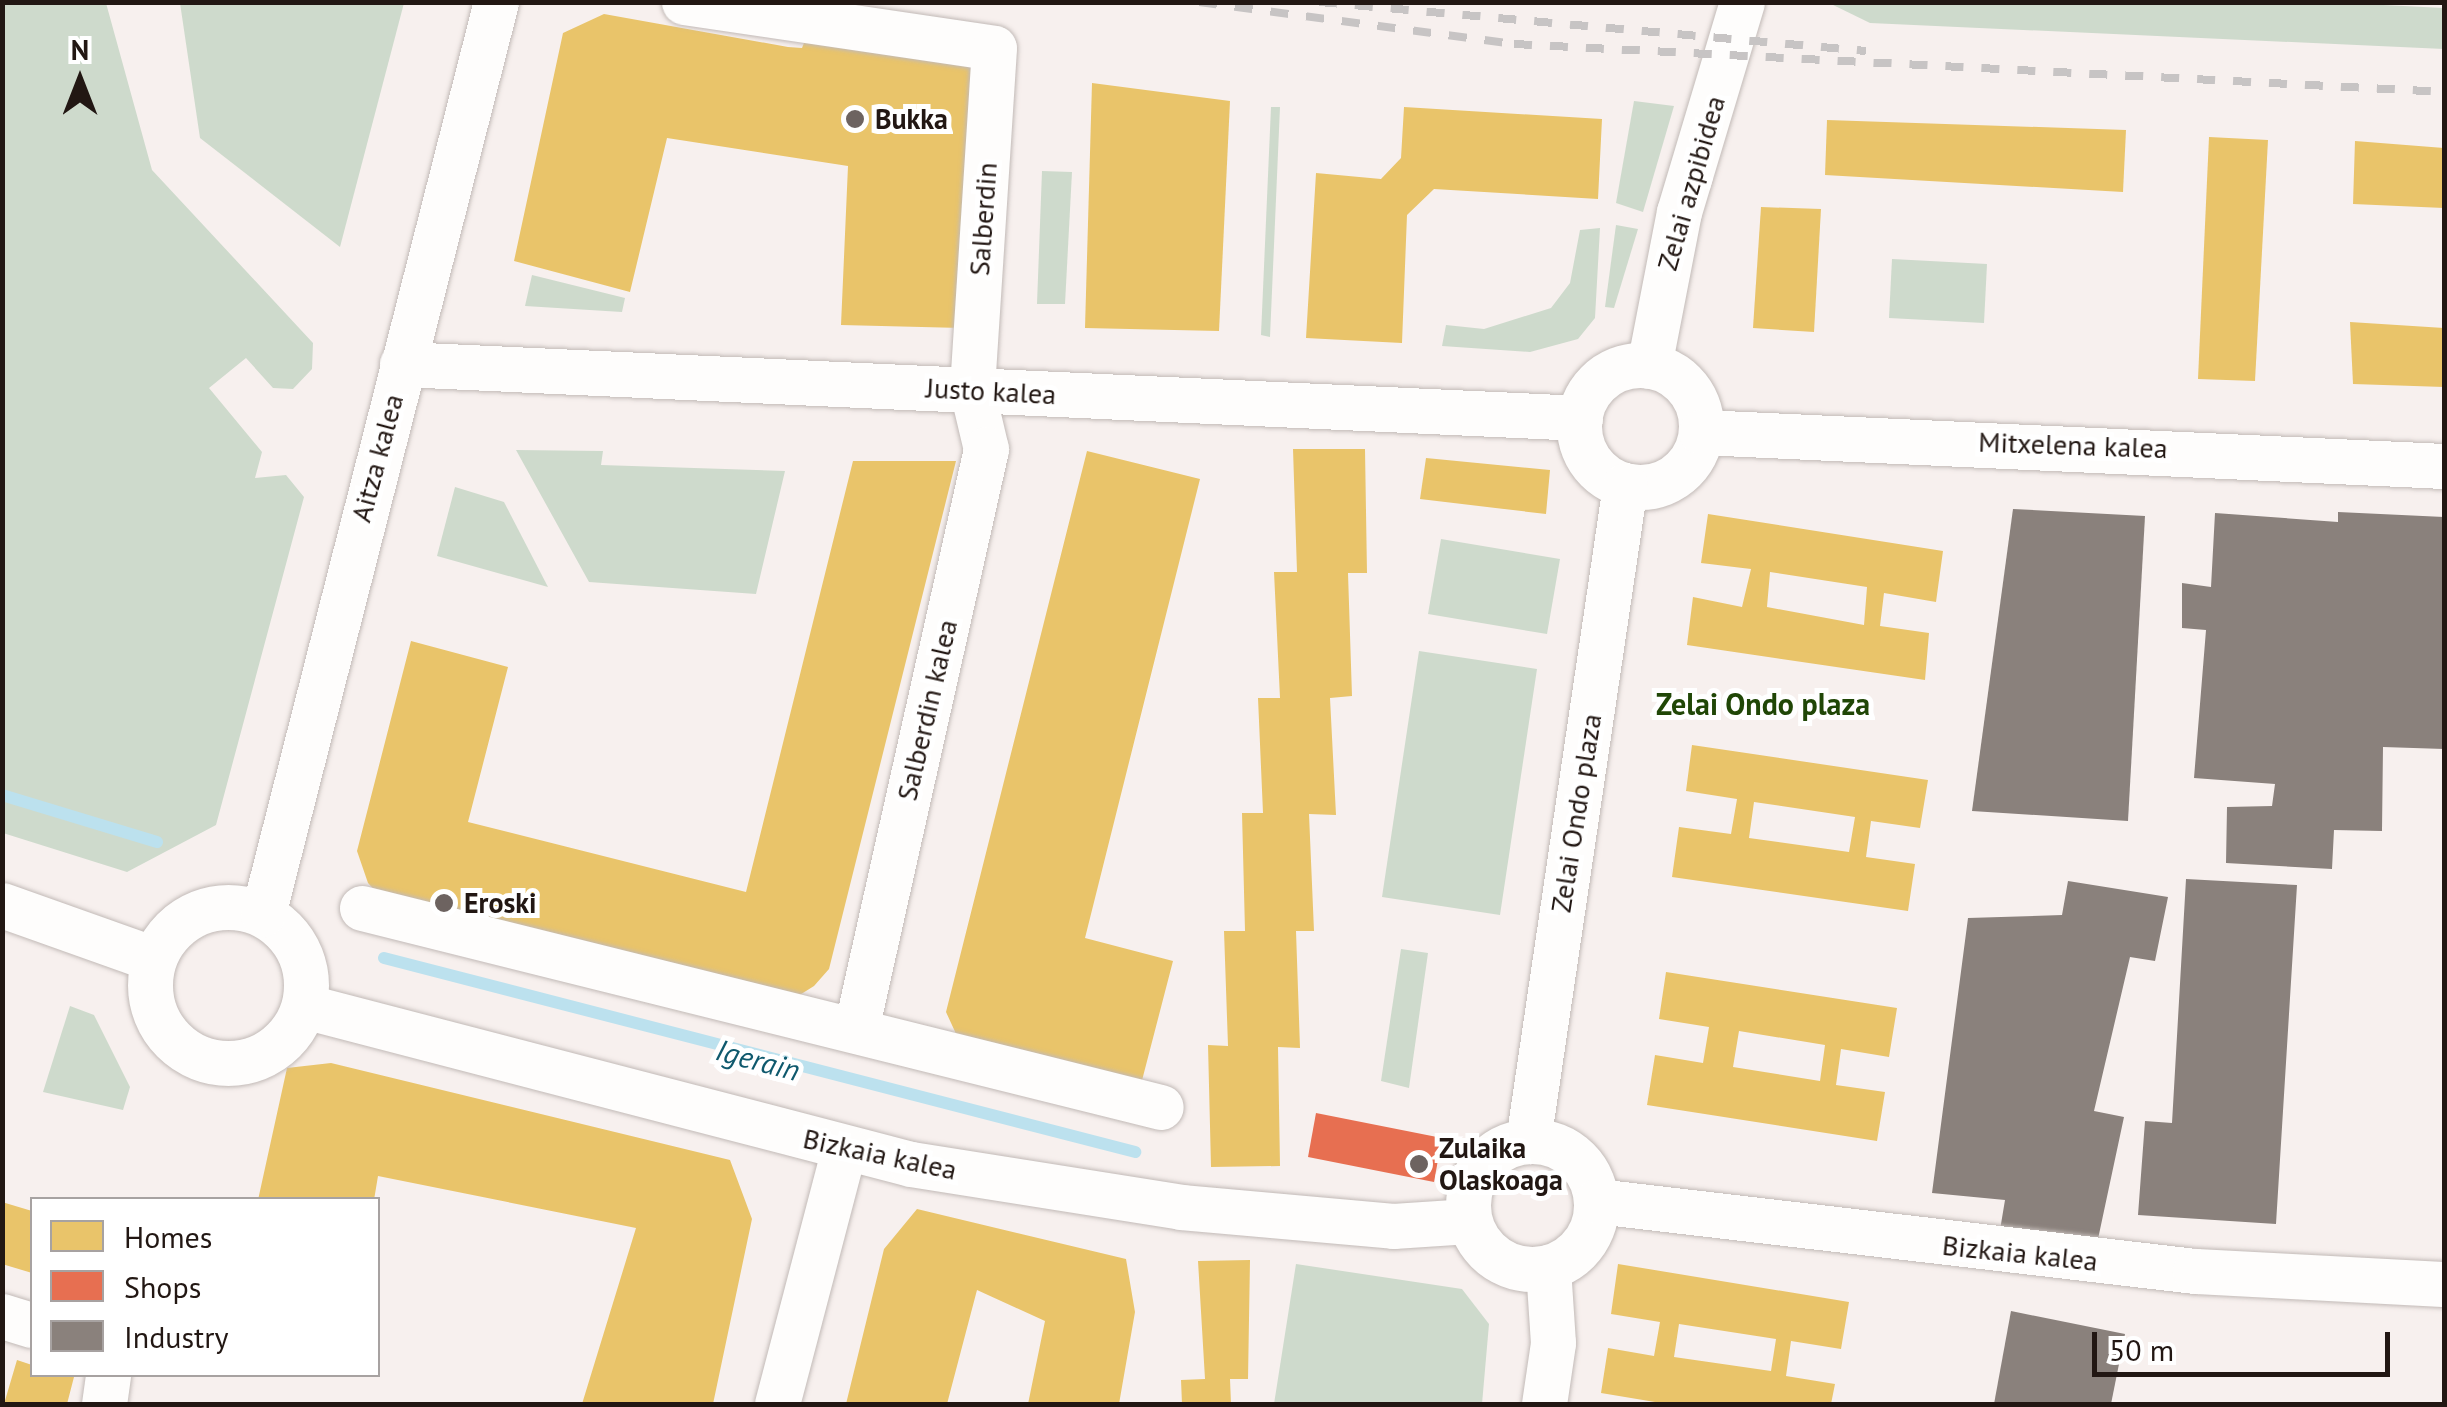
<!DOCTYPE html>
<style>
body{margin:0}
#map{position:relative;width:2447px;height:1407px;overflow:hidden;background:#f7f0ee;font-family:"PT Sans",sans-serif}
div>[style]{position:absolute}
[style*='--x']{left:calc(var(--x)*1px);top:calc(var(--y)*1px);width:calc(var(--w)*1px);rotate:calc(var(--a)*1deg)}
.green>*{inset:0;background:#cedacc}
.homes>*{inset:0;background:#e9c46a}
.shops>*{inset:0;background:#e76f51}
.industry>*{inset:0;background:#8a817c}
.stream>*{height:12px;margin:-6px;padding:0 6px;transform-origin:6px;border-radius:6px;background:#bce1ee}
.roads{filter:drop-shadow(0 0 2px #c2bab7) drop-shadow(0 0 2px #c2bab7)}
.street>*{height:45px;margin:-22.5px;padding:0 22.5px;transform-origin:22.5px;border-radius:22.5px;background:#fefdfc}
.street>.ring{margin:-22.5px;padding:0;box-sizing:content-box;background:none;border:45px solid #fefdfc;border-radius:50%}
.rail>*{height:8px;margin-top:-4px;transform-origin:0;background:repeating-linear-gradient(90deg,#c7c4c4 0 18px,transparent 0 36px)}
.dots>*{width:28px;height:28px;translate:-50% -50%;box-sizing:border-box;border:5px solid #fff;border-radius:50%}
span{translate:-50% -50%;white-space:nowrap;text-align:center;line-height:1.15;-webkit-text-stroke:10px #fff;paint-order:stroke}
.poi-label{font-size:28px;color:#221713;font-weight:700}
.left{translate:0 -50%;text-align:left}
.street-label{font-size:28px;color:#221713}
.neighbourhood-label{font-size:30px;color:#204606;font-weight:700}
.water-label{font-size:30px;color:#0f596d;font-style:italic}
.frame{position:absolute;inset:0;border:5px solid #221713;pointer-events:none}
.legend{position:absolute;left:30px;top:1197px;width:350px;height:180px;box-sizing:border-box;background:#fff;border:2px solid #a7a2a1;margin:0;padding:12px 18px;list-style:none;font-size:30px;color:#221713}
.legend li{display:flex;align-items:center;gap:20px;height:50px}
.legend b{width:50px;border:2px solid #a7a2a1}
.north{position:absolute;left:30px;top:30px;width:100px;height:100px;-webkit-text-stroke:8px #fff;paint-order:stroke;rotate:0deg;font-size:28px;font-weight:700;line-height:40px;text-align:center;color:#221713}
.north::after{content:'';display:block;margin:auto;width:35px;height:45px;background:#221713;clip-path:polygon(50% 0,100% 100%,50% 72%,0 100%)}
.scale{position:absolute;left:2092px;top:1332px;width:298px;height:45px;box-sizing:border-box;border:5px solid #221713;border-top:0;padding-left:12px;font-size:30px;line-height:35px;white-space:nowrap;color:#221713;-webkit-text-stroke:8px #fff;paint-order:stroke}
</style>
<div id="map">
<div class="green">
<i style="clip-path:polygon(3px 2px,106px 3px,152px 170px,313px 343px,312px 369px,293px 389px,273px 388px,246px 358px,209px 388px,262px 452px,255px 478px,286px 475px,304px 497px,216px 825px,127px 872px,3px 833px)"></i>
<i style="clip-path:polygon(180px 3px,404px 3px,340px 247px,200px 138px)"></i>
<i style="clip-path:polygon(2343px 3px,2444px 8px,2444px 49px,1870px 23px,1829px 3px)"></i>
<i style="clip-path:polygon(1634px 101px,1674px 106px,1643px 212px,1616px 203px)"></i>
<i style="clip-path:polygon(1271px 107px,1280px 107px,1270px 337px,1261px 335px)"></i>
<i style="clip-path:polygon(1042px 171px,1072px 172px,1065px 304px,1037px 304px)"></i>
<i style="clip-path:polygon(1616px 225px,1638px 229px,1614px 308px,1605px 307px)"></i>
<i style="clip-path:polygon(1600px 228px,1595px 318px,1578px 339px,1530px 352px,1442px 346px,1446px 325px,1484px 329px,1551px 308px,1570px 283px,1580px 230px)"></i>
<i style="clip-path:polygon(1892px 259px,1987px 264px,1984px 323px,1889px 318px)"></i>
<i style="clip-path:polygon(532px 275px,625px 298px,622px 312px,525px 306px)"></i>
<i style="clip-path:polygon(516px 450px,603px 451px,601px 465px,785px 471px,756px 594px,589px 582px)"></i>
<i style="clip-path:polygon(455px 487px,504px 502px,548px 587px,437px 556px)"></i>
<i style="clip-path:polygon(1441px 539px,1560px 559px,1547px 634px,1428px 614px)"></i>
<i style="clip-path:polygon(1419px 651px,1537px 669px,1500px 915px,1382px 897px)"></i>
<i style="clip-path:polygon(1401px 949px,1428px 953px,1409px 1088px,1381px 1081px)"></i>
<i style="clip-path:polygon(70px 1006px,94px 1015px,130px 1087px,123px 1110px,43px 1092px)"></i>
<i style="clip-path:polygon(1296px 1264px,1462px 1289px,1489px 1324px,1482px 1404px,1274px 1404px)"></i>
</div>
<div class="homes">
<i style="clip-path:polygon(604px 14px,788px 47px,802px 48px,806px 38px,976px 60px,962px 328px,841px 325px,848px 166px,667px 138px,630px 292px,514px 261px,563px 33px)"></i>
<i style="clip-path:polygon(1092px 83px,1230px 101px,1219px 331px,1085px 328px)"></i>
<i style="clip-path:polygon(1404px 107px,1602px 119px,1598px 199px,1434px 189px,1407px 215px,1402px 343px,1306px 338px,1316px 173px,1381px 179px,1401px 158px)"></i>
<i style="clip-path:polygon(1827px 120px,2126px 130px,2123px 192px,1825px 175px)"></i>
<i style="clip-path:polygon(2209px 137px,2268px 140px,2255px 381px,2198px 379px)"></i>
<i style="clip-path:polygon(2355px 141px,2444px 148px,2444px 208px,2353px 204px)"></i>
<i style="clip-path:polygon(1761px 207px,1821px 209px,1814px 332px,1753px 328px)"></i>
<i style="clip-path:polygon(2350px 322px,2444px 328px,2444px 387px,2353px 384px)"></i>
<i style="clip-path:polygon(1293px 449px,1365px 449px,1367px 573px,1348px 573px,1352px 696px,1330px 698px,1336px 815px,1309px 814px,1314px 931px,1296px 931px,1300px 1048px,1278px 1047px,1280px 1166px,1211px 1167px,1208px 1045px,1228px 1046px,1224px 931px,1245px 931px,1242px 813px,1263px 813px,1258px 698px,1280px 698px,1274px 572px,1297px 572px)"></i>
<i style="clip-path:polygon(1087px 451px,1200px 479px,1085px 938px,1173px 961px,1139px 1092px,963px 1049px,946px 1012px)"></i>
<i style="clip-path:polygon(1426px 458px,1550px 470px,1546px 514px,1420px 499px)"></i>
<i style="clip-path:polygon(853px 461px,956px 461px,829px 969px,814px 986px,798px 996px,378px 894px,368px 883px,357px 851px,411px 641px,508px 667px,468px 822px,746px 892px)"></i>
<i style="clip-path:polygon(evenodd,1708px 514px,1943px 551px,1936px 602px,1884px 593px,1880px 626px,1929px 633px,1925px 680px,1687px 645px,1693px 597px,1742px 607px,1751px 569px,1701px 563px,1708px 514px,1770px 572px,1867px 587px,1864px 625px,1767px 607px,1770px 572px)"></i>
<i style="clip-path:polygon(evenodd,1692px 745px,1928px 780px,1920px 828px,1871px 821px,1866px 857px,1915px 864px,1908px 911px,1672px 877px,1679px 827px,1731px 834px,1737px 799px,1686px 791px,1692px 745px,1754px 802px,1855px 817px,1849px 852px,1749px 838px,1754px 802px)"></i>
<i style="clip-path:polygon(evenodd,1666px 972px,1897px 1008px,1889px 1057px,1841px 1049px,1836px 1085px,1885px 1092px,1877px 1141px,1647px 1105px,1655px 1055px,1703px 1063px,1709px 1027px,1659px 1019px,1666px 972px,1739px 1031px,1825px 1045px,1820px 1081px,1733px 1067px,1739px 1031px)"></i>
<i style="clip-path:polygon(331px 1063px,730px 1160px,752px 1219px,713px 1404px,582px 1404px,636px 1228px,378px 1176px,374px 1200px,258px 1200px,287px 1068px)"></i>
<i style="clip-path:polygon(2px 1202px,32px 1211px,32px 1273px,2px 1264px)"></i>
<i style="clip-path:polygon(917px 1209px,1126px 1259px,1135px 1312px,1119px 1404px,1028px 1404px,1045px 1321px,977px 1290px,947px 1404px,846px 1404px,884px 1249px)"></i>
<i style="clip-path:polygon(1250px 1260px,1248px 1379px,1230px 1379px,1231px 1404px,1182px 1404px,1181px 1380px,1205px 1379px,1198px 1261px)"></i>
<i style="clip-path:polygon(evenodd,1618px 1264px,1849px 1302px,1841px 1349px,1791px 1341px,1786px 1376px,1835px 1384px,1831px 1404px,1667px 1404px,1601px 1393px,1608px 1348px,1654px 1356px,1660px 1322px,1611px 1314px,1618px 1264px,1679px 1324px,1776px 1339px,1771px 1371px,1674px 1357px,1679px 1324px)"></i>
<i style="clip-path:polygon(17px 1360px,32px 1365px,32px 1374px,74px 1377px,67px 1404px,4px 1404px)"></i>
</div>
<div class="shops">
<i style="clip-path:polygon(1316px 1113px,1442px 1138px,1434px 1182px,1308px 1157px)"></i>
</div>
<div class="industry">
<i style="clip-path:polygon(2013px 509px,2145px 516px,2128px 821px,1972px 811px)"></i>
<i style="clip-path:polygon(2338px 512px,2444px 517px,2444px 749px,2383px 747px,2382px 831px,2334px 830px,2332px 869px,2226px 863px,2227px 807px,2272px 806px,2275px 784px,2194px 778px,2206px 630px,2182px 628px,2182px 583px,2211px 587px,2215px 513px,2338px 522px)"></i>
<i style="clip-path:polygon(2186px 879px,2297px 885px,2276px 1224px,2138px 1215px,2145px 1121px,2172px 1123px)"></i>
<i style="clip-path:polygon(2068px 881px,2168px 897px,2155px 961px,2130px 957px,2094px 1111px,2124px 1117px,2098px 1239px,2000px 1230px,2005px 1200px,1932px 1193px,1968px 918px,2062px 915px)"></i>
<i style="clip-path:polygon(2011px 1311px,2125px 1334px,2111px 1404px,1994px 1404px)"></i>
</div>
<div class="stream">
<i style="--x:2;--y:795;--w:162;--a:16.9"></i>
<i style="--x:384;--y:958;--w:776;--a:14.48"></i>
</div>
<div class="roads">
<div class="street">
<i style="--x:684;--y:2;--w:313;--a:8.4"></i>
<i style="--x:994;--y:48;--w:343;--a:93.7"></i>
<i style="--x:972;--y:390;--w:61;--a:76.7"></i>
<i style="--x:986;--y:449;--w:594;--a:102.63"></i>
<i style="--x:402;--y:364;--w:1179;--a:2.62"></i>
<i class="ring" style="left:1579px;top:365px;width:77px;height:77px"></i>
<i style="--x:1649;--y:366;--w:157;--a:-79"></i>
<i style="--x:1679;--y:212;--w:219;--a:-73.3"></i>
<i style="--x:1701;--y:432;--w:744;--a:2.62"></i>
<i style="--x:2;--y:905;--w:161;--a:19.6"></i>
<i class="ring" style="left:150px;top:907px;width:111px;height:111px"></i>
<i style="--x:362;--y:908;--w:823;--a:13.99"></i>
<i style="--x:263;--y:914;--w:941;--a:-75.67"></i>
<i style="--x:304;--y:1006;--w:627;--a:14.59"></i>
<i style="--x:911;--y:1164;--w:273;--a:9"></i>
<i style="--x:1181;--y:1207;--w:213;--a:5.1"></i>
<i style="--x:1393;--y:1226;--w:76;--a:-3.8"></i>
<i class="ring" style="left:1468px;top:1141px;width:83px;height:83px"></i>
<i style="--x:1528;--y:1141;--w:663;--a:-81.59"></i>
<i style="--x:1597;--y:1201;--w:602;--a:6.68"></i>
<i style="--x:2195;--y:1271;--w:249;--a:3"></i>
<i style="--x:2;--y:1316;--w:31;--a:17"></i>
<i style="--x:104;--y:1404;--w:30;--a:-82"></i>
<i style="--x:777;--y:1404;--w:265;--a:-75.3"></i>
<i style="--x:1544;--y:1404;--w:62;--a:-81.6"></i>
<i style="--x:1553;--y:1343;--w:76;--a:-93.8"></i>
</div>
</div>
<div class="rail">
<i style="--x:1199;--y:2;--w:318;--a:7.6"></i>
<i style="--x:1514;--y:44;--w:931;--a:2.95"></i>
<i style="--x:1319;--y:2;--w:549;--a:5.12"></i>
</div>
<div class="dots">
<i style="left:855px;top:119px;background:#6d6360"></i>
<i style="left:444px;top:903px;background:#6d6360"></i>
<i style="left:1419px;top:1164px;background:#6d6360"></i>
</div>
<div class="poi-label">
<span class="left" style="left:875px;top:119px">Bukka</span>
<span class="left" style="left:464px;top:903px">Eroski</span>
<span class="left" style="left:1439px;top:1164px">Zulaika<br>Olaskoaga</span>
</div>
<div class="street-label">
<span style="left:1691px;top:183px;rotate:-74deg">Zelai azpibidea</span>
<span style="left:983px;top:219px;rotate:-86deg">Salberdin</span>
<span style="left:991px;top:391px;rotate:3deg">Justo kalea</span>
<span style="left:2073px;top:445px;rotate:2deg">Mitxelena kalea</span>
<span style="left:377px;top:458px;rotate:-75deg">Aitza kalea</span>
<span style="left:927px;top:710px;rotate:-77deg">Salberdin kalea</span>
<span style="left:1576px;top:813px;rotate:-81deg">Zelai Ondo plaza</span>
<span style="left:880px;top:1154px;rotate:12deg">Bizkaia kalea</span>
<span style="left:2020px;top:1253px;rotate:6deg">Bizkaia kalea</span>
</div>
<div class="neighbourhood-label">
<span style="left:1763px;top:704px">Zelai Ondo plaza</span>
</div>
<div class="water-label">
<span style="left:758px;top:1060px;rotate:15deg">Igerain</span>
</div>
<div class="frame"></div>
<ul class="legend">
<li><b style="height:28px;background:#e9c46a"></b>Homes</li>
<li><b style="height:28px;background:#e76f51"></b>Shops</li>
<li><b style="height:28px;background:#8a817c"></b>Industry</li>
</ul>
<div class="north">N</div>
<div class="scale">50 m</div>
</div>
